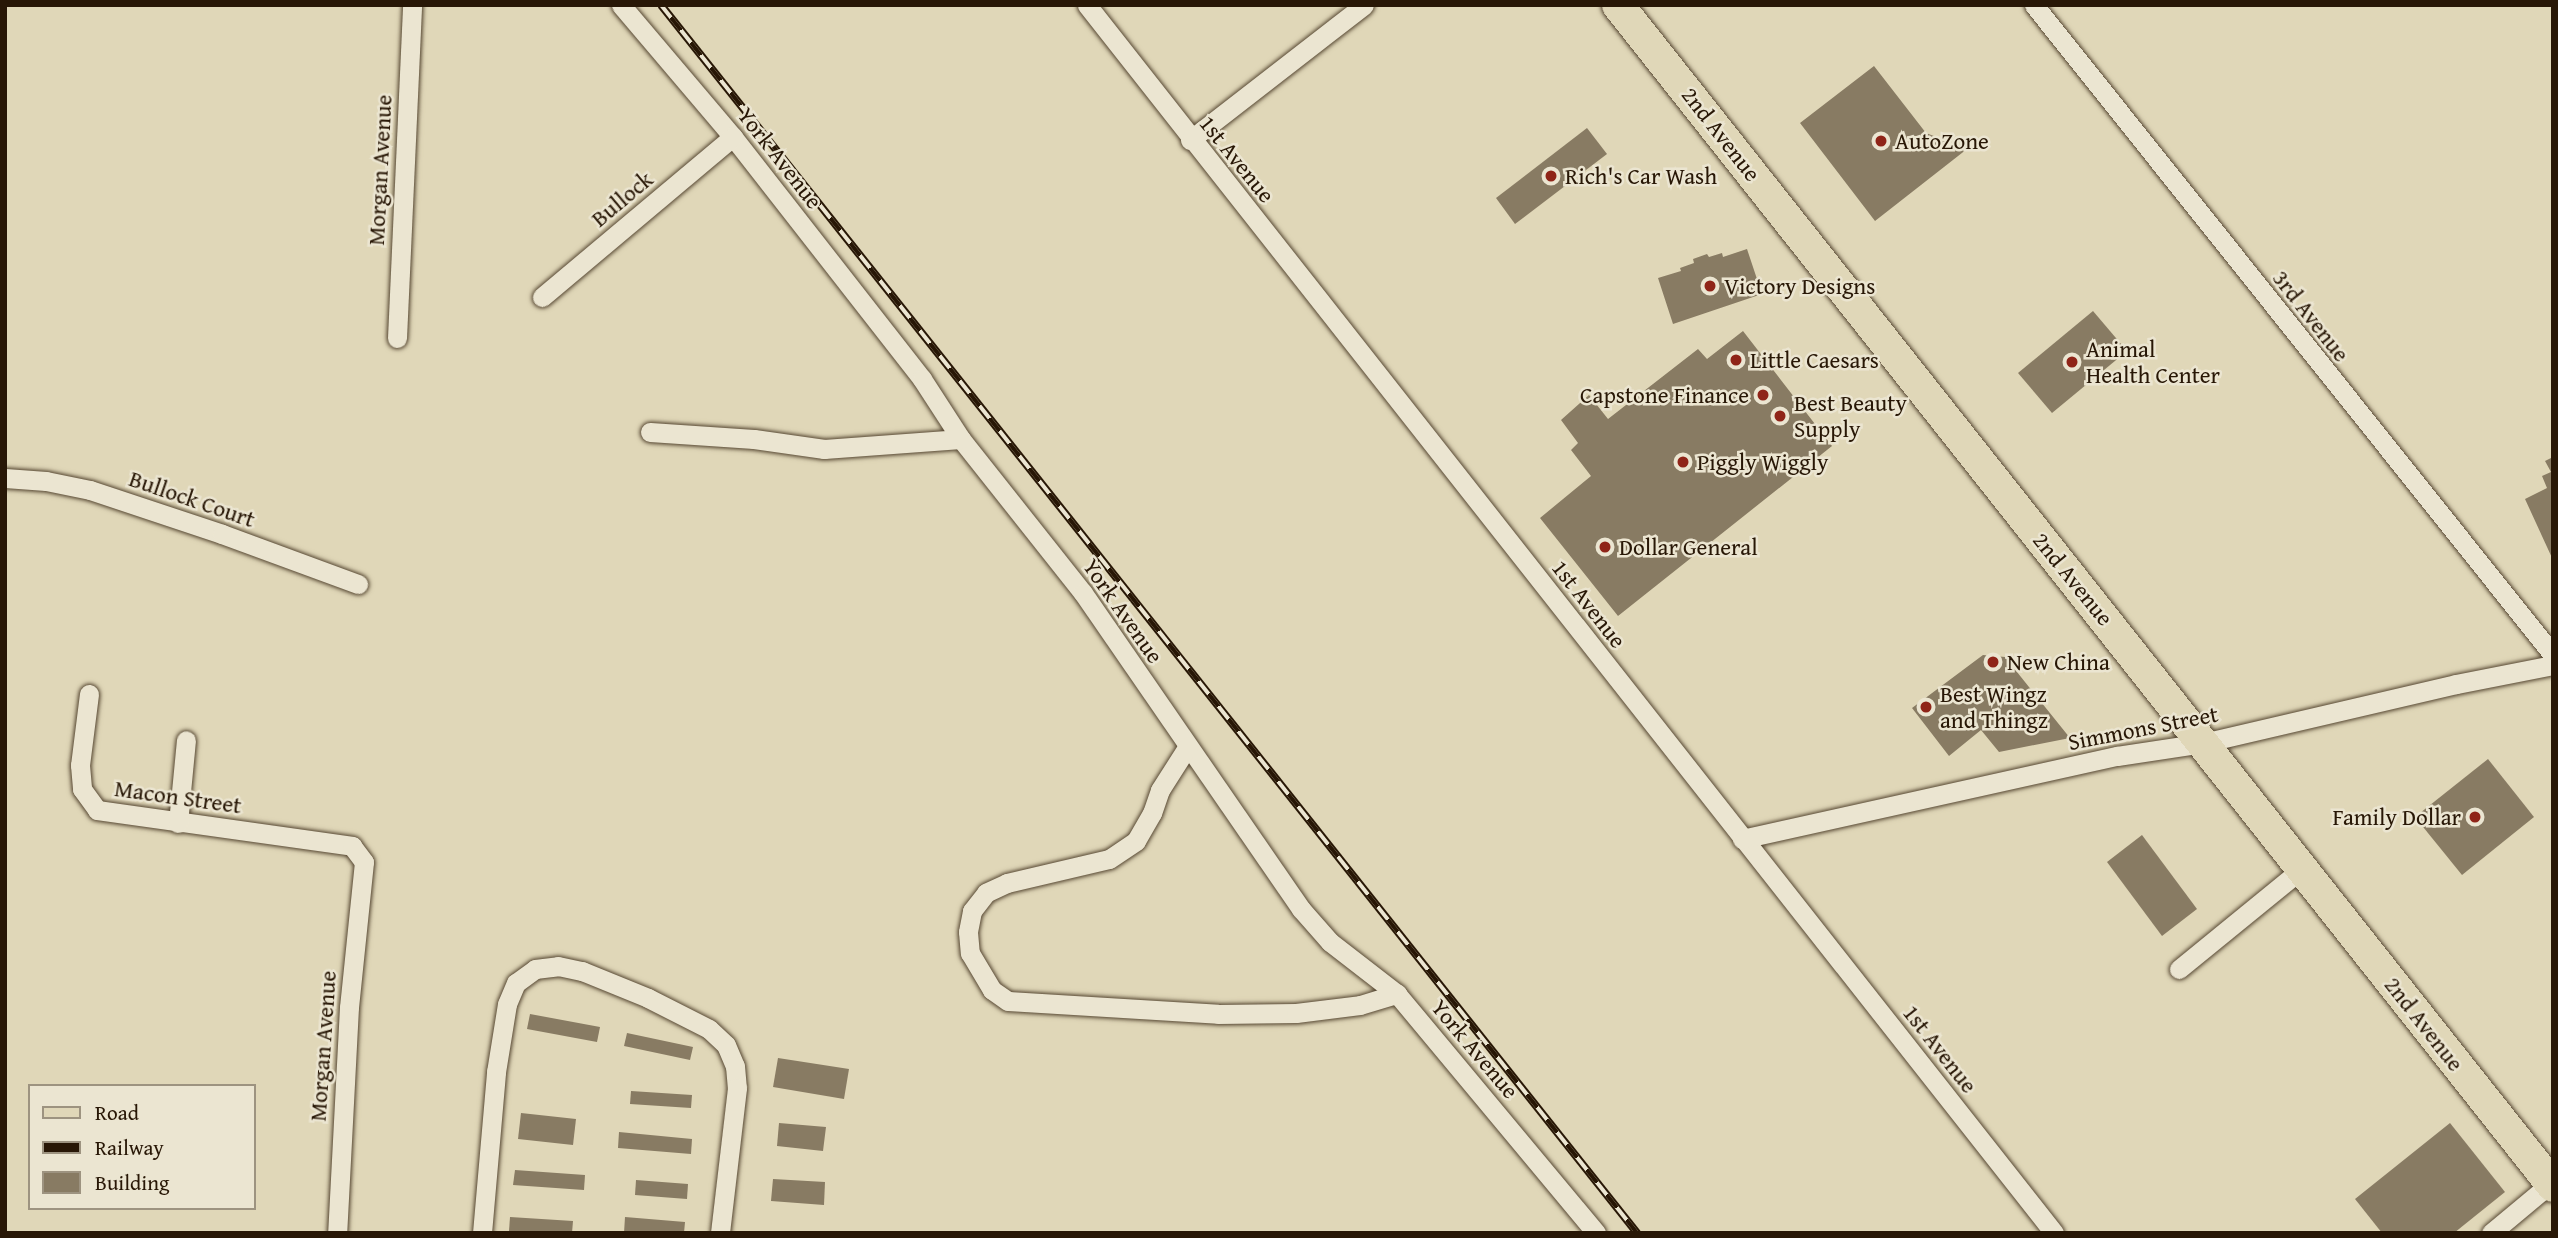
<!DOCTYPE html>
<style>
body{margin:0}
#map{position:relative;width:2558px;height:1238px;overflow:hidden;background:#e0d7b8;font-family:"Gentium Book Plus",serif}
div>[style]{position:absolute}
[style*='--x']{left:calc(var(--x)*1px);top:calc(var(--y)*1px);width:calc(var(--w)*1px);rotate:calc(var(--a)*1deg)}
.building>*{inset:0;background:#887b63}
.roads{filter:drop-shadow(0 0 2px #564732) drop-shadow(0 0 2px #564732)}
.street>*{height:19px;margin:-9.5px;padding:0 9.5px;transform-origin:9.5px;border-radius:9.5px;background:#ebe5d1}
.primary>*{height:32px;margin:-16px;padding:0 16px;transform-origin:16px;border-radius:16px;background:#e0d7b8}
.rail>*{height:8px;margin-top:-4px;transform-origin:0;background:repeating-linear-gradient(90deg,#ebe5d1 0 16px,#281706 0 32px);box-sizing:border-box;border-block:2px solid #281706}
.dots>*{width:19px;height:19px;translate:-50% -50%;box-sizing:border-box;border:4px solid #ebe5d1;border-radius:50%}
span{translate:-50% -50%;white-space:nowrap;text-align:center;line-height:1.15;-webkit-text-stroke:5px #ebe5d1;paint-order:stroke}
.street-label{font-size:23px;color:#281706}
.poi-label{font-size:23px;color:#281706}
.left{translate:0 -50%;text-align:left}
.right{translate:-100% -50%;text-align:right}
.frame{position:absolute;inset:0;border:7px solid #281706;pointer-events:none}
.legend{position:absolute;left:28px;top:1084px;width:228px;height:126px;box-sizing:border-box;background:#ebe5d1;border:2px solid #9d9380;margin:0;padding:9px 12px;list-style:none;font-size:21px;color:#281706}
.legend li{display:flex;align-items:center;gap:14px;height:35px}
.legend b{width:35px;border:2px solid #9d9380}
</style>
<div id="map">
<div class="building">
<i style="clip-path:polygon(1874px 66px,1926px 133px,1967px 149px,1875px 221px,1800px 123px)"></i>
<i style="clip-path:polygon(1587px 128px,1607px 154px,1515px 224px,1496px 198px)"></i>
<i style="clip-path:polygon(1747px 249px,1762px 294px,1673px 324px,1658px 278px,1681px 271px,1680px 268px,1694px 263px,1693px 259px,1707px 254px,1709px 257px,1722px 253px,1723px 257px)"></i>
<i style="clip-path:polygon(2093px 311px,2127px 351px,2052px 413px,2018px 373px)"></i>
<i style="clip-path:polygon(1743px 331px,1832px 446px,1618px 616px,1540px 518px,1591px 476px,1571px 450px,1578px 443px,1561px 420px,1589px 395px,1608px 419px,1698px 349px,1707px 359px)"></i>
<i style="clip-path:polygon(2553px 457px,2553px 560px,2525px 499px,2547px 488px,2542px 476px,2551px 472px,2545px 461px)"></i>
<i style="clip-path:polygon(1983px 655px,2005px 657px,2070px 738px,1999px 752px,1981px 730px,1949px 756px,1912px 708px)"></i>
<i style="clip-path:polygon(2488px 759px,2534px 817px,2462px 875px,2415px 817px)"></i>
<i style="clip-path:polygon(2142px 835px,2197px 909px,2162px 936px,2107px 862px)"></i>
<i style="clip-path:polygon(530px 1014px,600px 1027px,597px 1042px,527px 1029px)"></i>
<i style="clip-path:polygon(627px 1033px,693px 1047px,690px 1060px,624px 1046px)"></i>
<i style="clip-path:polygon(778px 1058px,849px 1069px,844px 1099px,773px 1087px)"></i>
<i style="clip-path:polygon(631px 1091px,692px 1095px,691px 1108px,630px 1104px)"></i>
<i style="clip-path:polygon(521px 1113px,576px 1119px,573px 1145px,518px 1139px)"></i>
<i style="clip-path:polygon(779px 1123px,826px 1127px,823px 1151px,777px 1146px)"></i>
<i style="clip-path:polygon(2450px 1123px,2505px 1192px,2454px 1233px,2382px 1233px,2355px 1199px)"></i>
<i style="clip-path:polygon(619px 1132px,692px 1139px,691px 1154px,618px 1148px)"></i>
<i style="clip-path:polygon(515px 1170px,585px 1175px,584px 1190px,513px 1185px)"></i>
<i style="clip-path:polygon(773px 1179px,825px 1182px,824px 1205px,771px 1201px)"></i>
<i style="clip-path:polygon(636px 1180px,688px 1184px,687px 1199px,635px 1195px)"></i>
<i style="clip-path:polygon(510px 1217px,573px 1221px,572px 1233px,509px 1231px)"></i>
<i style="clip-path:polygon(625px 1217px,685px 1222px,684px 1233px,624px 1233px)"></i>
</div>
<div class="roads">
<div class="street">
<i style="--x:621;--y:5;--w:173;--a:49.7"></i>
<i style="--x:733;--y:137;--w:307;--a:52"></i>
<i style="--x:922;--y:379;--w:72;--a:57"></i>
<i style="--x:961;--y:439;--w:196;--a:51.6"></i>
<i style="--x:1083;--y:593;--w:384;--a:55.4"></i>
<i style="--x:1301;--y:909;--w:44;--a:48.7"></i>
<i style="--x:1330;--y:942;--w:85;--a:37.8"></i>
<i style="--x:1397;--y:994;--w:311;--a:50.2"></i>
<i style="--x:1087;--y:5;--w:1563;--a:51.78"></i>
<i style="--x:2034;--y:5;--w:832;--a:51.39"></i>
<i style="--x:1190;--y:140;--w:220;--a:-37.8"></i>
<i style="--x:542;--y:297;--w:249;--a:-40"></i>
<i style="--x:397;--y:338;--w:333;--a:-87.4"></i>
<i style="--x:650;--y:432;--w:104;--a:3.9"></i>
<i style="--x:754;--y:439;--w:71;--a:8.1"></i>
<i style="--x:824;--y:449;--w:137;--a:-4.2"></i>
<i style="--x:5;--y:478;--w:41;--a:4.2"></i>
<i style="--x:46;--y:481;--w:45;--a:11.6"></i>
<i style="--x:90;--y:490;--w:139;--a:18.4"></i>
<i style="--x:222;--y:534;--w:145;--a:20.2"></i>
<i style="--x:89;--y:694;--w:72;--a:97.2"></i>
<i style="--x:80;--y:765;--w:24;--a:85"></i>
<i style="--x:82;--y:789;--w:26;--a:54"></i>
<i style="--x:97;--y:810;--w:258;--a:8"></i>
<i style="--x:352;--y:846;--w:20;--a:53"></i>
<i style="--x:364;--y:862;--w:146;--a:95.9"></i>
<i style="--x:349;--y:1007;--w:226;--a:93"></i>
<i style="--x:1188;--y:746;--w:52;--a:122.5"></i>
<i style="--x:1160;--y:790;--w:24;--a:109"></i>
<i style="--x:1152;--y:813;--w:32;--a:120"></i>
<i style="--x:1136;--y:841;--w:32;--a:146"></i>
<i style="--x:1109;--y:859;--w:105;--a:166.8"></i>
<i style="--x:1007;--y:883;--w:23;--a:155"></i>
<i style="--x:986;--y:893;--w:23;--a:128"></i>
<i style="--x:972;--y:911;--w:21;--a:101"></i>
<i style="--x:968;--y:932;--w:21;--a:85"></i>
<i style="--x:970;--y:953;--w:43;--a:59.3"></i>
<i style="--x:992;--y:990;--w:19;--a:35"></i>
<i style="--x:1008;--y:1001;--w:210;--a:3.5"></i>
<i style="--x:1218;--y:1014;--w:78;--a:-0.7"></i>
<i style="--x:1296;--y:1013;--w:64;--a:-7.1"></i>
<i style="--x:1360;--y:1005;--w:39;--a:-17"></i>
<i style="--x:178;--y:823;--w:83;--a:-84.5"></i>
<i style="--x:1742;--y:839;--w:384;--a:-12.5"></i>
<i style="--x:2117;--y:756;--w:87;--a:-8.6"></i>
<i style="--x:2203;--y:743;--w:260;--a:-13.1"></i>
<i style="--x:2456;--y:684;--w:99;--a:-11.1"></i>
<i style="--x:2179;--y:969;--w:160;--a:-39.2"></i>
<i style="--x:482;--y:1233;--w:162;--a:-85"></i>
<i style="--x:496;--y:1072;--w:69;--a:-80.8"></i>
<i style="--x:507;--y:1004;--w:23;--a:-67"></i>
<i style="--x:516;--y:983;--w:24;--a:-36"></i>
<i style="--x:535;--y:969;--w:23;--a:-7"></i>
<i style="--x:558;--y:966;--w:25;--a:12"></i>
<i style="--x:582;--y:971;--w:71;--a:22.2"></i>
<i style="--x:648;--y:998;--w:68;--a:26.9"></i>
<i style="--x:709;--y:1029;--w:23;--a:43"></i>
<i style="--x:726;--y:1045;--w:23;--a:67"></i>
<i style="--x:735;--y:1066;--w:22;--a:85"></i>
<i style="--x:737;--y:1088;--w:146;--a:96.7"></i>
<i style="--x:2491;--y:1233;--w:78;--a:-39.8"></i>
</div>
<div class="primary">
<i style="--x:1618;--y:5;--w:1506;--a:51.63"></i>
</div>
</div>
<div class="rail">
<i style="--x:661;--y:5;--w:1569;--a:51.52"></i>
</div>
<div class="dots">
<i style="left:1881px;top:141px;background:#8f2418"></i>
<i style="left:1551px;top:176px;background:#8f2418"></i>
<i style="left:1710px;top:286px;background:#8f2418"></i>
<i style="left:1736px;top:360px;background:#8f2418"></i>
<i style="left:2072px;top:362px;background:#8f2418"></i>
<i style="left:1763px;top:395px;background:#8f2418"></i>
<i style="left:1780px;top:416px;background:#8f2418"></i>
<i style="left:1683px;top:462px;background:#8f2418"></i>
<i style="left:1605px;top:547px;background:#8f2418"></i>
<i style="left:1993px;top:662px;background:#8f2418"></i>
<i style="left:1926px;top:707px;background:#8f2418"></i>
<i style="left:2475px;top:817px;background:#8f2418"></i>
</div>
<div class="street-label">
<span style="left:1721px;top:134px;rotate:52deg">2nd Avenue</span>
<span style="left:780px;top:158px;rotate:52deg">York Avenue</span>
<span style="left:1237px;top:159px;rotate:51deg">1st Avenue</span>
<span style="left:380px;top:170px;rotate:-87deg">Morgan Avenue</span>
<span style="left:622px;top:199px;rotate:-40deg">Bullock</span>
<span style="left:2311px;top:316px;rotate:52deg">3rd Avenue</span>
<span style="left:192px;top:499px;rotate:19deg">Bullock Court</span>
<span style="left:2073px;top:579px;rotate:51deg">2nd Avenue</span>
<span style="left:1589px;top:604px;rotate:52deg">1st Avenue</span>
<span style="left:1123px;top:611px;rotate:55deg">York Avenue</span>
<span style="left:2143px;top:728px;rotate:-11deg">Simmons Street</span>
<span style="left:178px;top:797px;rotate:8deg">Macon Street</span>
<span style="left:2424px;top:1024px;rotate:52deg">2nd Avenue</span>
<span style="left:323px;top:1046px;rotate:-86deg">Morgan Avenue</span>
<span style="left:1475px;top:1049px;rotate:50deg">York Avenue</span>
<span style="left:1940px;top:1049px;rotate:52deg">1st Avenue</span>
</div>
<div class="poi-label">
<span class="left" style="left:1895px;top:141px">AutoZone</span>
<span class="left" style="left:1565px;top:176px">Rich's Car Wash</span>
<span class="left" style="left:1724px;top:286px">Victory Designs</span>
<span class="left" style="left:2086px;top:362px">Animal<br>Health Center</span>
<span class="left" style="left:1750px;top:360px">Little Caesars</span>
<span class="right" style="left:1749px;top:395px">Capstone Finance</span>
<span class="left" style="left:1794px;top:416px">Best Beauty<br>Supply</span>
<span class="left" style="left:1697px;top:462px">Piggly Wiggly</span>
<span class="left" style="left:1619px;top:547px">Dollar General</span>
<span class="left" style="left:2007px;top:662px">New China</span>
<span class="left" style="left:1940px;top:707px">Best Wingz<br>and Thingz</span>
<span class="right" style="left:2461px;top:817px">Family Dollar</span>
</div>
<div class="frame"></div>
<ul class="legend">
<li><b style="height:9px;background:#e0d7b8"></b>Road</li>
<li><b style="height:9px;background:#281706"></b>Railway</li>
<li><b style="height:19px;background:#887b63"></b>Building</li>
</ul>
</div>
